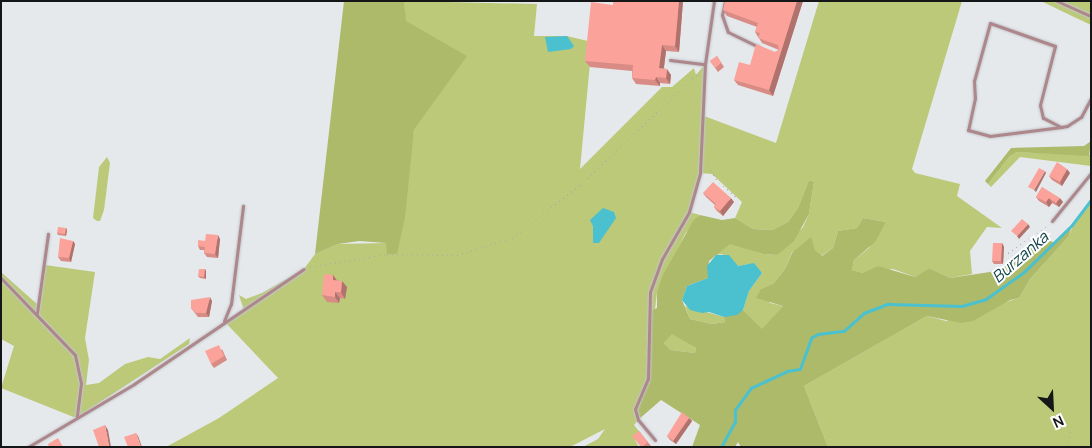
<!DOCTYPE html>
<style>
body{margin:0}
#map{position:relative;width:1092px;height:448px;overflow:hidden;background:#e5e9ec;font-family:Manrope,sans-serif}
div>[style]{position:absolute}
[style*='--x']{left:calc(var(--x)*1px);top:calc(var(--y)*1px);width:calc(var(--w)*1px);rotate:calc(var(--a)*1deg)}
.green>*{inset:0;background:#bbc979}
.forest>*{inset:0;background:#acba6a}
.water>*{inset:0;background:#4bc0cf}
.stream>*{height:2.5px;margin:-1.25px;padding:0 1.25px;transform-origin:1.25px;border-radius:1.25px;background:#4bc0cf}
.path>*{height:1px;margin-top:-0.5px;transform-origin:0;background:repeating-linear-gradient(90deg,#a7aaac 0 1px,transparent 0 5px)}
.roads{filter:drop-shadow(0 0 1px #c4c7ca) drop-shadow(0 0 1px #c4c7ca)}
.service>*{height:3px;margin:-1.5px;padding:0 1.5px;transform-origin:1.5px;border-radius:1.5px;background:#ad878b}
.wall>*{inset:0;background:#d88c85}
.shaded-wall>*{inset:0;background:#b0726c}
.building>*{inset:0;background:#fba39b}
span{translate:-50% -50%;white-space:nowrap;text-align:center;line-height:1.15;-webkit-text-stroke:4px #fff;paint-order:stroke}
.water-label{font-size:16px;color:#10444b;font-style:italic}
.frame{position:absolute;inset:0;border:2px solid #151617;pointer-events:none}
.north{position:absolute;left:1027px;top:383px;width:50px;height:50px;-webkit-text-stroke:4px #fff;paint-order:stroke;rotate:155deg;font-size:14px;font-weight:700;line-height:20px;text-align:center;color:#151617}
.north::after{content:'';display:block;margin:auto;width:18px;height:22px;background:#151617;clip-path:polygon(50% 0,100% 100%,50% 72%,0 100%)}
</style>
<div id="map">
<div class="green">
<i style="clip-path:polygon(404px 1px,537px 4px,534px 36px,567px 36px,592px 42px,580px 169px,662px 87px,672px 87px,694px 68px,696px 75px,705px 64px,704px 116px,776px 143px,819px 1px,962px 1px,912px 169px,915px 173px,960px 184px,957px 196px,1002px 228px,987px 227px,970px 251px,972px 274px,950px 278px,929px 268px,915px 277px,893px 269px,863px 273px,852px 270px,854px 260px,869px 248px,886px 222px,863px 218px,857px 228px,838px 231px,833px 248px,821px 256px,815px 250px,792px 252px,785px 269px,774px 283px,761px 289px,770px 303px,783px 306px,762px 330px,743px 310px,749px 291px,762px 273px,749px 264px,738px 266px,722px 254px,716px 255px,730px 243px,763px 254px,777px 255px,803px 227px,809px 214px,814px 182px,809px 180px,798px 208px,788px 222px,772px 230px,753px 229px,735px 218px,742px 202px,712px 174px,700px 173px,689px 212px,700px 215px,685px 234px,657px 292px,648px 371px,638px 420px,634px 425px,642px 435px,635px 440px,639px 447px,583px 447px,598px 439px,605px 429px,570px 447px,166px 447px,219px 418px,278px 378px,225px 322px,244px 310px,239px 295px,246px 299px,262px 293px,304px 269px,315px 254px,338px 244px,386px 243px,408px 169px,414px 130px,466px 56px,405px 21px)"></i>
<i style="clip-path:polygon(1041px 1px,1091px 1px,1091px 25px,1074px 17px)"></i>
<i style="clip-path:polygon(1017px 152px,1091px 155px,1091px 166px,1020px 157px,991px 187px,988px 184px,1010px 156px)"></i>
<i style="clip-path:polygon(107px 157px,110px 163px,104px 210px,100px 221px,97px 221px,93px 218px,99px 167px)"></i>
<i style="clip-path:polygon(1091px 200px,1091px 447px,828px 447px,804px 386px,927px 316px,946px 321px,1019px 298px,1030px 279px,1069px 236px,1075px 220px)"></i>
<i style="clip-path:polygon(45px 265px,95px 272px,85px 338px,89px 360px,86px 385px,99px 383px,125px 364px,148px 357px,160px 359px,190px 338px,189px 344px,76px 418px,1px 388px,14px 346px,1px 339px,1px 272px,37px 304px)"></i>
<i style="clip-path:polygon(685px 306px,724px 317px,725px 322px,712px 324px,690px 319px)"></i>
<i style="clip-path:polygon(672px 333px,696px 348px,695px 353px,671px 350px,664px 343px)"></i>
</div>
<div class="forest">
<i style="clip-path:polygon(344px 1px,404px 1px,406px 21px,467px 56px,414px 130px,405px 217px,397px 254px,387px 254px,386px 243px,359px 241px,338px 244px,315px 254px)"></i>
<i style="clip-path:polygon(1091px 141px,1089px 156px,1017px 152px,1010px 156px,988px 184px,985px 181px,1011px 148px,1084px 146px)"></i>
<i style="clip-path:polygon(evenodd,809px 180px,814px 182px,809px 214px,794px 241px,777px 255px,763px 254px,730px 244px,709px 261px,708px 278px,687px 286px,682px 300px,690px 319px,712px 324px,725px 322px,724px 317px,743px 310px,762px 329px,783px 306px,756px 298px,761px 289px,774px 283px,785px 269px,792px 253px,811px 237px,815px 250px,822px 256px,833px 248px,838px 231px,857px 228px,863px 218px,886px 222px,875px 242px,854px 260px,852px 270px,863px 273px,878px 266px,915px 277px,929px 268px,950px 278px,990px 272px,1008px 265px,1041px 235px,1054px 243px,1072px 225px,1069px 236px,1030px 279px,1019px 298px,1010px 300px,973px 321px,961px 323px,927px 316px,804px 386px,828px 447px,741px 447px,738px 442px,735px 447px,692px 447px,700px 425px,661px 400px,638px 420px,635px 409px,646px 385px,649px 312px,657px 308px,657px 292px,663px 275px,693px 221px,700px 215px,722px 220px,735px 218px,753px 229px,772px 230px,788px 222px,798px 208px,809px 180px,672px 334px,696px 348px,695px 353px,671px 350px,664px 343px,672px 334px)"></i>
</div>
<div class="water">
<i style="clip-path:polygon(567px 36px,574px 46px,571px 49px,548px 52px,545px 37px)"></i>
<i style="clip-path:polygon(603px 208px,614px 212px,616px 218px,599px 243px,593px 243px,593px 226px,590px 220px)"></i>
<i style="clip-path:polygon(716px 255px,729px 255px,738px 266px,754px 263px,762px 273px,749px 291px,743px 310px,737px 315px,724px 317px,709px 312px,702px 313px,690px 310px,682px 300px,687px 286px,708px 278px,707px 266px)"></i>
</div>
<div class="stream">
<i style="--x:721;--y:447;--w:29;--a:-61"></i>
<i style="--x:735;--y:422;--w:12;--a:-90"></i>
<i style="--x:735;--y:410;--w:27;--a:-54"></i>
<i style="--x:751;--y:388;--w:40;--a:-25"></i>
<i style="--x:787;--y:371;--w:13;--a:-9"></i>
<i style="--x:800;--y:369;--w:33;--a:-70"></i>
<i style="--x:811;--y:338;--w:8;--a:-30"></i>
<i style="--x:818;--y:334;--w:26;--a:-7"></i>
<i style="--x:844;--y:331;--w:27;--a:-42"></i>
<i style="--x:864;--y:313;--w:26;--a:-21"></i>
<i style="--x:888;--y:304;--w:74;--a:1.5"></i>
<i style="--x:962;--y:306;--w:25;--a:-16"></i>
<i style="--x:986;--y:299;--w:47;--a:-35.4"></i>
<i style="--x:1024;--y:272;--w:67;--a:-44.4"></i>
<i style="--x:1072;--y:225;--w:31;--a:-53"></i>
</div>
<div class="path">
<i style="--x:706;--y:161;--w:21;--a:61"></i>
<i style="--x:716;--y:179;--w:27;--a:42"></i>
<i style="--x:1008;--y:253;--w:49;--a:-35"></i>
<i style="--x:310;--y:267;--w:78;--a:-9.6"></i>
<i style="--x:387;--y:254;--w:70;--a:0.8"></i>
<i style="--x:457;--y:255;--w:58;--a:-17.2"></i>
<i style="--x:512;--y:238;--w:86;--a:-37.9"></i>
<i style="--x:580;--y:185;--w:163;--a:-43.5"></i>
<i style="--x:1067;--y:447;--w:19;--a:-78"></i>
</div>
<div class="roads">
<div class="service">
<i style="--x:725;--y:1;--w:14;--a:102"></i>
<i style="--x:722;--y:15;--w:18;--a:71"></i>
<i style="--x:728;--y:32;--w:34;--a:26"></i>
<i style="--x:1057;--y:1;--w:37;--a:24"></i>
<i style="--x:670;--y:60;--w:35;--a:7"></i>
<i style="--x:1061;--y:127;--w:20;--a:-153"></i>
<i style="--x:1043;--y:118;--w:13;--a:-103"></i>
<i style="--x:1040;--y:105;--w:61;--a:-75.7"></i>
<i style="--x:1055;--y:46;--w:69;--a:-160.5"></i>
<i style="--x:990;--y:23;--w:60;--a:105.4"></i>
<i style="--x:974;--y:81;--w:17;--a:87"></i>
<i style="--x:975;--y:98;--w:33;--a:102"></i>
<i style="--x:968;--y:130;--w:23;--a:15"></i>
<i style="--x:990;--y:136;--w:72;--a:-7.2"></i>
<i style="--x:1061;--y:127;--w:6;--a:-9"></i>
<i style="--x:1067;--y:126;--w:17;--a:-33"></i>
<i style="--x:1081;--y:117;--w:21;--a:-62"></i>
<i style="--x:1052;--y:221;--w:62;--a:-50.9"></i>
<i style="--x:1;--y:278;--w:107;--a:46.1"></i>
<i style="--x:75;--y:355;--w:29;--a:78"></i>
<i style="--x:81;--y:383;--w:34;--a:97"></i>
<i style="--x:37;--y:313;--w:80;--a:-82.1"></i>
<i style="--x:224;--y:321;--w:18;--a:-68"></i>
<i style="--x:231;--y:304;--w:99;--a:-83"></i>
<i style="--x:655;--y:440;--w:26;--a:-130"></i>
<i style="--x:638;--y:420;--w:11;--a:-105"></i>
<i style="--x:635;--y:409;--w:33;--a:-67"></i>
<i style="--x:648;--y:379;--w:87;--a:-88.7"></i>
<i style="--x:650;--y:292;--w:35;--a:-70"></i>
<i style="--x:662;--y:259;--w:54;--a:-60.1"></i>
<i style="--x:689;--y:212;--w:41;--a:-74.2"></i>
<i style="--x:700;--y:173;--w:109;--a:-87.4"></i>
<i style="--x:705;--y:64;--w:64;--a:-81.9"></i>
<i style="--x:28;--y:447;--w:123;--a:-30.7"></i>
<i style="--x:134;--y:384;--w:205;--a:-34.1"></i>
</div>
</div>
<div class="wall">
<i style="clip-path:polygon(683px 1px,679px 52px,666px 51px,664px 68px,671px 75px,670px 84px,660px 83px,660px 86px,636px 84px,632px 78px,632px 71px,590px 67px,585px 61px,613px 5px)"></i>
<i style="clip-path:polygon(803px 1px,773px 96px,738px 85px,734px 80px,775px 52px,779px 50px,762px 43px,755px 32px,757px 27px,727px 16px,723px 10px)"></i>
<i style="clip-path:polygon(717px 56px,724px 67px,718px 72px,710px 61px)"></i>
<i style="clip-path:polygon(1070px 173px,1062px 186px,1052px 180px,1049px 176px)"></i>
<i style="clip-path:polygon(1042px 187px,1063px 202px,1059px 207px,1052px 203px,1049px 207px,1039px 201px,1036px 197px)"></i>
<i style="clip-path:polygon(703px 193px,734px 202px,723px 216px,717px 211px,714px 207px,715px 205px,706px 197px)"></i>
<i style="clip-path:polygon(66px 228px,67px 230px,66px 236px,58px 235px,57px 233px)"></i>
<i style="clip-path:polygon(220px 239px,218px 258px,207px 257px,204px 253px,204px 250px,200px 250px,198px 246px,205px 241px)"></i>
<i style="clip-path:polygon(73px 241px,75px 244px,71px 262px,61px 261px,58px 257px)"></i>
<i style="clip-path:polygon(1002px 243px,1004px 247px,1003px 264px,994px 264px,992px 261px)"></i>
<i style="clip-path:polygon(205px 269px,206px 271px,206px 279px,200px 278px,198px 276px)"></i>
<i style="clip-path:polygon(333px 275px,337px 280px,347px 287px,345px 299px,340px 298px,339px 303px,327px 302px,322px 295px)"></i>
<i style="clip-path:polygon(212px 301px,209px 317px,198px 317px,191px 308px)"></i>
<i style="clip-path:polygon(222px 349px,227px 360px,214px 368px,211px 364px)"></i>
<i style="clip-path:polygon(689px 418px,692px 421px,676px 444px,670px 440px,667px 436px)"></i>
<i style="clip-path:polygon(639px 431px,651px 446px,651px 447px,640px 447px)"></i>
</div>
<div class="shaded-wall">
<i style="clip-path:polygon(679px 1px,683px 1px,679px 52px,675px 46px)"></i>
<i style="clip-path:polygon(797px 1px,803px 1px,773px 96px,769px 90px)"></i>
<i style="clip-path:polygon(662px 45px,666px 51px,663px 74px,659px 68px)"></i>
<i style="clip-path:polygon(667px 69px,671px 75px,670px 84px,666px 78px)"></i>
<i style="clip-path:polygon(656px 77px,660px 83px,660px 86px,655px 80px)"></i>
<i style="clip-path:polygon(1067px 169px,1070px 173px,1062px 186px,1060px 182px)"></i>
<i style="clip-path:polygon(1045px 171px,1046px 173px,1036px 192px,1034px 190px)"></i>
<i style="clip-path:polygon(731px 198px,734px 202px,723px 216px,720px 211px)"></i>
<i style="clip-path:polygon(1049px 198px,1052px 203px,1049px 207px,1046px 202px)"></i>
<i style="clip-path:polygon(1060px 198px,1063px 202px,1059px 207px,1056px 203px)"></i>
<i style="clip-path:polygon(1028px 224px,1030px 227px,1019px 239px,1017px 236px)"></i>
<i style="clip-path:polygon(66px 228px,67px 230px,66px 236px,65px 234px)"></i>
<i style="clip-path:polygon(218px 235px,220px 239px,218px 258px,215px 254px)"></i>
<i style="clip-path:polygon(73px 241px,75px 244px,71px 262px,69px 258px)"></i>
<i style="clip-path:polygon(1002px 243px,1004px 247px,1003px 264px,1001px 261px)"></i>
<i style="clip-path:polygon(205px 269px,206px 271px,206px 279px,204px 277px)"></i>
<i style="clip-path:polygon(333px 275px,337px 281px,333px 280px)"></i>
<i style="clip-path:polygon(342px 281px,347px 287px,345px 299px,341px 292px)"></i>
<i style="clip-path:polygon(335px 292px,340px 298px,339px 303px,335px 297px)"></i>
<i style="clip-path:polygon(210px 297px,212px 301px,209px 317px,206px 313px)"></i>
<i style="clip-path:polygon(689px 418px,692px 421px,676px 444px,673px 441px)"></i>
<i style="clip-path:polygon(105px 425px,108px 430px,111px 447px,109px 446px)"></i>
<i style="clip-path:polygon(136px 433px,138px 436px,142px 447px,141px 447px)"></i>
</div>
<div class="building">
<i style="clip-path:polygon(613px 1px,679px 1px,675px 46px,662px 45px,659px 68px,667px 69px,666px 78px,656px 77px,655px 80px,632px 78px,633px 65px,585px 61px,591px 2px,613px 5px)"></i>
<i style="clip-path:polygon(725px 1px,797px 1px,769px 90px,734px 80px,739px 62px,750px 65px,756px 44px,775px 52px,779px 50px,778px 45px,758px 38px,760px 33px,755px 32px,758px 23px,723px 10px)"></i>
<i style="clip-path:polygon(717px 56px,721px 63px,715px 68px,710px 61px)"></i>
<i style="clip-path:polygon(1057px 162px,1067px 169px,1060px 182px,1049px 176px)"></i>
<i style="clip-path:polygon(1039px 168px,1045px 171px,1034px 190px,1028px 187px)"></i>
<i style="clip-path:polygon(713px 182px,731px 198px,720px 211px,714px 207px,716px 204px,703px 193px)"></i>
<i style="clip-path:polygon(1042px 187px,1060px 198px,1056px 203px,1049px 198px,1046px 202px,1036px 197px)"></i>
<i style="clip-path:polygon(1022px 219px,1028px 224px,1017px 236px,1011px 231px)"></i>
<i style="clip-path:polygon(58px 227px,66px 228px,65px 234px,57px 233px)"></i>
<i style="clip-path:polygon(206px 234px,218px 235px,215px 254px,204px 253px,205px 247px,198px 246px,198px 240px,205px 241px)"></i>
<i style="clip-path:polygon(60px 238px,73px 241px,69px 258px,58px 257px)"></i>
<i style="clip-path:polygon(993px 243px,1002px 243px,1001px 261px,992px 261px)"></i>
<i style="clip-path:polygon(199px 269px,205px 269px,204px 277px,198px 276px)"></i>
<i style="clip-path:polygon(324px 274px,333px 275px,333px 280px,342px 281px,341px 292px,335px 292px,335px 297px,322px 295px)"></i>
<i style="clip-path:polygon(210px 297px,206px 313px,196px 313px,191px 308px,191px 300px)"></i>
<i style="clip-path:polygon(219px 345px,224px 356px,211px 364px,205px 351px)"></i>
<i style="clip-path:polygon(682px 412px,689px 418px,673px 441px,667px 436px)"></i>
<i style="clip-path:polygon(105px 425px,109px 446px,107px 447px,99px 447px,93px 430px)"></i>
<i style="clip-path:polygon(639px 431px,648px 442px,642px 447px,641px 447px,632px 436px)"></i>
<i style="clip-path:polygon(136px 433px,141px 447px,128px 447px,124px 437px)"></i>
<i style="clip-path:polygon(58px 438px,63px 447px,49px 447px,48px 444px)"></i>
</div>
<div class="water-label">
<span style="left:1020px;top:257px;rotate:-41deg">Burzanka</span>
</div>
<div class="frame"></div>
<div class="north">N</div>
</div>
